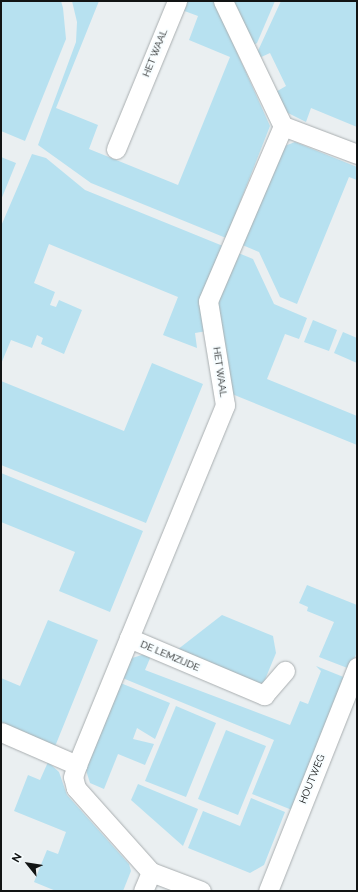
<!DOCTYPE html>
<style>
body{margin:0}
#map{position:relative;width:358px;height:892px;overflow:hidden;background:#eaeff1;font-family:Raleway,sans-serif}
div>[style]{position:absolute}
[style*='--x']{left:calc(var(--x)*1px);top:calc(var(--y)*1px);width:calc(var(--w)*1px);rotate:calc(var(--a)*1deg)}
.green>*{inset:0;background:#b7e1f0}
.roads{filter:drop-shadow(0 0 1px #a9aeb0) drop-shadow(0 0 1px #a9aeb0)}
.minor>*{height:19px;margin:-9.5px;padding:0 9.5px;transform-origin:9.5px;border-radius:9.5px;background:#fff}
span{translate:-50% -50%;white-space:nowrap;text-align:center;line-height:1.15;-webkit-text-stroke:3.5px #f7fdff;paint-order:stroke}
.street-label{font-size:10px;color:#121414}
.frame{position:absolute;inset:0;border:2px solid #121414;pointer-events:none}
.north{position:absolute;left:8px;top:844px;width:40px;height:40px;-webkit-text-stroke:3px #f7fdff;paint-order:stroke;rotate:300deg;font-size:11px;font-weight:700;line-height:16px;text-align:center;color:#121414}
.north::after{content:'';display:block;margin:auto;width:14px;height:18px;background:#121414;clip-path:polygon(50% 0,100% 100%,50% 72%,0 100%)}
</style>
<div id="map">
<div class="green">
<i style="clip-path:polygon(1px 1px,61px 1px,63px 8px,66px 39px,25px 141px,1px 131px)"></i>
<i style="clip-path:polygon(72px 1px,99px 1px,56px 108px,98px 125px,89px 149px,178px 185px,230px 57px,189px 40px,198px 16px,179px 9px,182px 1px,214px 1px,270px 126px,226px 238px,91px 183px,38px 145px,76px 42px,77px 22px)"></i>
<i style="clip-path:polygon(231px 1px,275px 1px,257px 43px,252px 46px)"></i>
<i style="clip-path:polygon(281px 1px,357px 1px,357px 127px,311px 108px,306px 122px,284px 111px,274px 93px,286px 86px,270px 53px,257px 59px,256px 55px)"></i>
<i style="clip-path:polygon(295px 142px,357px 167px,357px 180px,349px 177px,297px 304px,280px 297px,259px 252px,240px 244px,282px 147px)"></i>
<i style="clip-path:polygon(32px 154px,46px 158px,85px 190px,223px 246px,207px 331px,195px 333px,197px 348px,163px 335px,178px 297px,49px 244px,34px 283px,55px 292px,50px 305px,56px 307px,59px 300px,82px 310px,64px 354px,41px 344px,43px 338px,37px 335px,32px 348px,11px 340px,1px 364px,1px 226px)"></i>
<i style="clip-path:polygon(1px 157px,16px 163px,1px 200px)"></i>
<i style="clip-path:polygon(236px 252px,253px 259px,274px 304px,307px 318px,299px 339px,285px 334px,267px 379px,357px 416px,357px 445px,232px 394px,216px 301px)"></i>
<i style="clip-path:polygon(313px 320px,337px 330px,329px 351px,304px 342px)"></i>
<i style="clip-path:polygon(343px 332px,357px 338px,357px 363px,334px 353px)"></i>
<i style="clip-path:polygon(152px 363px,203px 384px,146px 523px,1px 465px,1px 381px,124px 431px)"></i>
<i style="clip-path:polygon(1px 473px,143px 531px,110px 612px,59px 591px,75px 552px,1px 522px)"></i>
<i style="clip-path:polygon(307px 585px,357px 605px,357px 652px,350px 669px,319px 657px,334px 622px,307px 611px,308px 607px,299px 603px)"></i>
<i style="clip-path:polygon(222px 615px,273px 636px,276px 653px,264px 682px,260px 684px,177px 650px)"></i>
<i style="clip-path:polygon(48px 620px,98px 640px,54px 749px,1px 727px,1px 678px,20px 686px)"></i>
<i style="clip-path:polygon(145px 654px,151px 656px,145px 670px,290px 725px,300px 701px,308px 704px,321px 671px,316px 666px,346px 678px,292px 810px,252px 794px,274px 740px,120px 677px,129px 659px)"></i>
<i style="clip-path:polygon(118px 682px,170px 703px,155px 739px,137px 728px,133px 739px,154px 744px,145px 765px,118px 754px,104px 789px,90px 783px,85px 767px)"></i>
<i style="clip-path:polygon(176px 706px,216px 723px,186px 797px,145px 781px)"></i>
<i style="clip-path:polygon(226px 730px,266px 746px,238px 815px,198px 799px)"></i>
<i style="clip-path:polygon(48px 762px,59px 772px,67px 795px,129px 864px,131px 871px,123px 891px,56px 891px,34px 882px,47px 850px,58px 854px,66px 832px,14px 811px,28px 775px,40px 780px)"></i>
<i style="clip-path:polygon(138px 784px,198px 809px,183px 846px,131px 800px)"></i>
<i style="clip-path:polygon(251px 798px,285px 812px,264px 865px,250px 873px,188px 848px,203px 811px,240px 826px)"></i>
</div>
<div class="roads">
<div class="minor">
<i style="--x:223;--y:1;--w:139;--a:64.4"></i>
<i style="--x:116;--y:149;--w:160;--a:-67.6"></i>
<i style="--x:129;--y:638;--w:252;--a:-67.6"></i>
<i style="--x:225;--y:405;--w:105;--a:-99.3"></i>
<i style="--x:208;--y:301;--w:190;--a:-66.8"></i>
<i style="--x:283;--y:126;--w:79;--a:20.7"></i>
<i style="--x:1;--y:732;--w:83;--a:23.5"></i>
<i style="--x:143;--y:891;--w:21;--a:-67"></i>
<i style="--x:201;--y:891;--w:53;--a:-159.2"></i>
<i style="--x:151;--y:872;--w:113;--a:-131.8"></i>
<i style="--x:76;--y:788;--w:11;--a:-105"></i>
<i style="--x:73;--y:777;--w:13;--a:-72"></i>
<i style="--x:77;--y:765;--w:137;--a:-67.7"></i>
<i style="--x:129;--y:638;--w:147;--a:22.9"></i>
<i style="--x:264;--y:695;--w:32;--a:-49"></i>
<i style="--x:268;--y:891;--w:241;--a:-68.3"></i>
</div>
</div>
<div class="street-label">
<span style="left:155px;top:53px;rotate:-68deg">HET WAAL</span>
<span style="left:220px;top:372px;rotate:82deg">HET WAAL</span>
<span style="left:170px;top:656px;rotate:23deg">DE LEMZIJDE</span>
<span style="left:312px;top:779px;rotate:-68deg">HOUTWEG</span>
</div>
<div class="frame"></div>
<div class="north">N</div>
</div>
